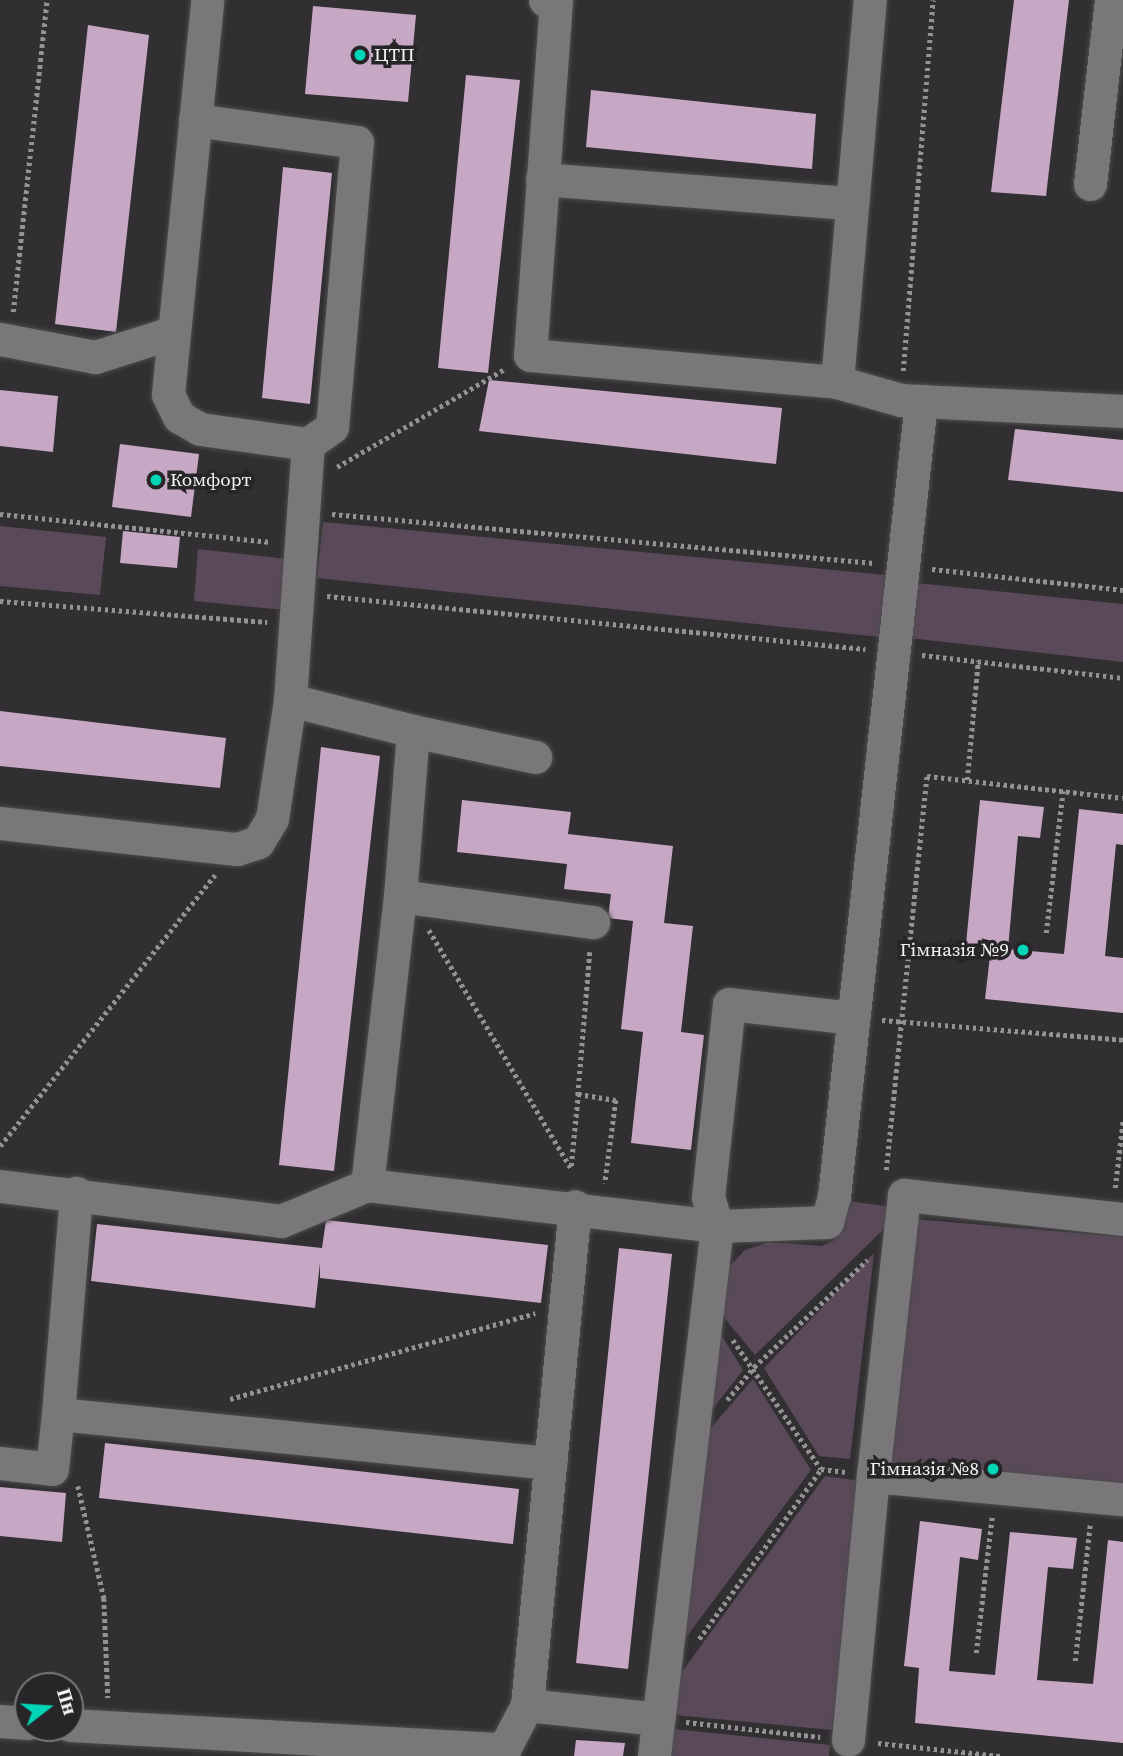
<!DOCTYPE html>
<meta charset="utf-8">
<style>
body{margin:0}
#map{position:relative;width:1123px;height:1756px;overflow:hidden;background:#312f31;font-family:"Source Serif 4",serif}
div>[style]{position:absolute}
[style*='--x']{left:calc(var(--x)*1px);top:calc(var(--y)*1px);width:calc(var(--w)*1px);rotate:calc(var(--a)*1deg)}
.green>*{inset:0;background:#5a4a59}
.building>*{inset:0;background:#c6a8c5}
.path>*{height:4.5px;margin-top:-2.25px;transform-origin:0;background:repeating-linear-gradient(90deg,#949294 0 3.5px,transparent 0 7px)}
.roads{filter:drop-shadow(0 0 2px #4e4c4e) drop-shadow(0 0 2px #4e4c4e)}
.minor>*{height:33px;margin:-16.5px;padding:0 16.5px;transform-origin:16.5px;border-radius:16.5px;background:#797779}
.dots>*{width:19px;height:19px;translate:-50% -50%;box-sizing:border-box;border:4px solid #272527;border-radius:50%}
span{translate:-50% -50%;white-space:nowrap;text-align:center;line-height:1.15;-webkit-text-stroke:7px #272527;paint-order:stroke}
.poi-label{font-size:19px;color:#f5f4f5}
.left{translate:0 -50%;text-align:left}
.right{translate:-100% -50%;text-align:right}
.north{position:absolute;left:14px;top:1672px;width:70px;height:70px;box-sizing:border-box;background:#272527;border:2px solid #797879;border-radius:50%;rotate:73deg;font-size:19px;font-weight:700;line-height:28px;text-align:center;color:#f5f4f5}
.north::after{content:'';display:block;margin:auto;width:24px;height:32px;background:#00d5b7;clip-path:polygon(50% 0,100% 100%,50% 72%,0 100%)}
</style>
<div id="map">
<div class="green">
<i style="clip-path:polygon(323px 522px,886px 575px,880px 637px,317px 578px)"></i>
<i style="clip-path:polygon(0 526px,106px 537px,100px 595px,0 586px)"></i>
<i style="clip-path:polygon(198px 549px,288px 559px,285px 610px,194px 601px)"></i>
<i style="clip-path:polygon(916px 583px,1123px 604px,1123px 662px,909px 638px)"></i>
<i style="clip-path:polygon(848px 1201px,893px 1207px,892px 1221px,755px 1355px,717px 1309px,722px 1274px,745px 1250px,769px 1242px,821px 1246px,833px 1241px,845px 1223px)"></i>
<i style="clip-path:polygon(915px 1219px,1123px 1237px,1123px 1485px,889px 1463px)"></i>
<i style="clip-path:polygon(874px 1253px,850px 1459px,819px 1456px,764px 1368px)"></i>
<i style="clip-path:polygon(715px 1325px,743px 1370px,708px 1415px)"></i>
<i style="clip-path:polygon(753px 1379px,811px 1470px,684px 1640px,708px 1431px)"></i>
<i style="clip-path:polygon(825px 1476px,861px 1481px,832px 1730px,675px 1715px,681px 1673px)"></i>
<i style="clip-path:polygon(673px 1729px,830px 1745px,829px 1756px,670px 1756px)"></i>
</div>
<div class="building">
<i style="clip-path:polygon(1014px 0,1069px 0,1046px 196px,991px 192px)"></i>
<i style="clip-path:polygon(313px 6px,416px 15px,408px 102px,305px 94px)"></i>
<i style="clip-path:polygon(88px 25px,149px 35px,116px 332px,55px 324px)"></i>
<i style="clip-path:polygon(466px 75px,520px 80px,488px 373px,438px 368px)"></i>
<i style="clip-path:polygon(591px 90px,816px 114px,812px 169px,586px 147px)"></i>
<i style="clip-path:polygon(283px 167px,332px 173px,310px 404px,262px 398px)"></i>
<i style="clip-path:polygon(489px 380px,782px 408px,776px 464px,479px 431px)"></i>
<i style="clip-path:polygon(0 390px,58px 396px,53px 452px,0 446px)"></i>
<i style="clip-path:polygon(1015px 429px,1123px 440px,1123px 492px,1008px 480px)"></i>
<i style="clip-path:polygon(120px 444px,199px 454px,191px 517px,112px 507px)"></i>
<i style="clip-path:polygon(123px 531px,180px 537px,177px 568px,120px 563px)"></i>
<i style="clip-path:polygon(0 711px,226px 738px,220px 788px,0 766px)"></i>
<i style="clip-path:polygon(321px 747px,380px 756px,334px 1171px,279px 1165px)"></i>
<i style="clip-path:polygon(462px 800px,571px 812px,568px 834px,673px 846px,664px 923px,693px 926px,681px 1032px,704px 1035px,691px 1150px,631px 1143px,643px 1032px,621px 1029px,633px 921px,608px 918px,611px 894px,564px 889px,567px 864px,457px 852px)"></i>
<i style="clip-path:polygon(980px 800px,1044px 807px,1040px 838px,1018px 836px,1008px 949px,1064px 954px,1079px 809px,1123px 814px,1123px 845px,1116px 844px,1105px 956px,1123px 958px,1123px 1013px,985px 999px,991px 947px,966px 944px)"></i>
<i style="clip-path:polygon(326px 1220px,548px 1245px,541px 1303px,320px 1278px,320px 1263px,315px 1308px,91px 1281px,97px 1224px,322px 1248px)"></i>
<i style="clip-path:polygon(619px 1248px,672px 1254px,628px 1669px,576px 1663px)"></i>
<i style="clip-path:polygon(105px 1443px,519px 1489px,513px 1544px,99px 1498px)"></i>
<i style="clip-path:polygon(0 1487px,66px 1493px,62px 1542px,0 1536px)"></i>
<i style="clip-path:polygon(920px 1521px,982px 1529px,978px 1560px,960px 1557px,949px 1671px,995px 1675px,1010px 1532px,1077px 1538px,1073px 1569px,1048px 1567px,1037px 1680px,1093px 1684px,1108px 1540px,1123px 1542px,1123px 1743px,915px 1723px,919px 1668px,904px 1666px)"></i>
<i style="clip-path:polygon(576px 1740px,625px 1743px,623px 1756px,574px 1756px)"></i>
</div>
<div class="path">
<i style="--x:13;--y:312;--w:314;--a:-83.8"></i>
<i style="--x:903;--y:371;--w:372;--a:-85.4"></i>
<i style="--x:337;--y:467;--w:194;--a:-30.3"></i>
<i style="--x:0;--y:514;--w:272;--a:5.9"></i>
<i style="--x:332;--y:514;--w:544;--a:5.17"></i>
<i style="--x:932;--y:569;--w:192;--a:6.3"></i>
<i style="--x:327;--y:596;--w:541;--a:5.63"></i>
<i style="--x:0;--y:601;--w:268;--a:4.5"></i>
<i style="--x:922;--y:655;--w:202;--a:6.5"></i>
<i style="--x:967;--y:780;--w:120;--a:-84.7"></i>
<i style="--x:429;--y:930;--w:277;--a:59.2"></i>
<i style="--x:1046;--y:933;--w:143;--a:-83.2"></i>
<i style="--x:590;--y:952;--w:143;--a:94.8"></i>
<i style="--x:578;--y:1094;--w:38;--a:9"></i>
<i style="--x:616;--y:1100;--w:84;--a:97.5"></i>
<i style="--x:882;--y:1020;--w:242;--a:4.7"></i>
<i style="--x:0;--y:1146;--w:346;--a:-51.6"></i>
<i style="--x:571;--y:1166;--w:72;--a:-84.4"></i>
<i style="--x:886;--y:1170;--w:396;--a:-84.1"></i>
<i style="--x:927;--y:776;--w:197;--a:6.4"></i>
<i style="--x:1115;--y:1188;--w:69;--a:-83.4"></i>
<i style="--x:733;--y:1340;--w:156;--a:55.7"></i>
<i style="--x:230;--y:1399;--w:317;--a:-15.7"></i>
<i style="--x:727;--y:1400;--w:43;--a:-50.7"></i>
<i style="--x:754;--y:1367;--w:156;--a:-43.4"></i>
<i style="--x:78;--y:1486;--w:115;--a:76.9"></i>
<i style="--x:104;--y:1598;--w:100;--a:87.7"></i>
<i style="--x:699;--y:1639;--w:209;--a:-54.3"></i>
<i style="--x:821;--y:1469;--w:24;--a:7"></i>
<i style="--x:976;--y:1653;--w:137;--a:-83.3"></i>
<i style="--x:1075;--y:1661;--w:137;--a:-83.7"></i>
<i style="--x:686;--y:1722;--w:135;--a:6.4"></i>
<i style="--x:878;--y:1743;--w:123;--a:6.1"></i>
</div>
<div class="roads">
<div class="minor">
<i style="--x:545;--y:0;--w:11;--a:5"></i>
<i style="--x:556;--y:1;--w:355;--a:94.2"></i>
<i style="--x:530;--y:355;--w:308;--a:5"></i>
<i style="--x:837;--y:382;--w:66;--a:15.7"></i>
<i style="--x:901;--y:400;--w:222;--a:2.8"></i>
<i style="--x:195;--y:120;--w:163;--a:7.7"></i>
<i style="--x:357;--y:142;--w:286;--a:95"></i>
<i style="--x:332;--y:427;--w:29;--a:145"></i>
<i style="--x:542;--y:179;--w:309;--a:4.5"></i>
<i style="--x:1090;--y:184;--w:185;--a:-83.5"></i>
<i style="--x:0;--y:339;--w:97;--a:10.7"></i>
<i style="--x:95;--y:357;--w:83;--a:-17.6"></i>
<i style="--x:837;--y:382;--w:383;--a:-85.1"></i>
<i style="--x:290;--y:700;--w:127;--a:14.1"></i>
<i style="--x:413;--y:731;--w:166;--a:94.5"></i>
<i style="--x:400;--y:896;--w:291;--a:96.5"></i>
<i style="--x:367;--y:1185;--w:352;--a:6.7"></i>
<i style="--x:717;--y:1226;--w:110;--a:-2.1"></i>
<i style="--x:827;--y:1222;--w:27;--a:-75"></i>
<i style="--x:834;--y:1196;--w:800;--a:-83.75"></i>
<i style="--x:413;--y:731;--w:125;--a:12"></i>
<i style="--x:0;--y:823;--w:238;--a:6.3"></i>
<i style="--x:237;--y:849;--w:22;--a:-18"></i>
<i style="--x:258;--y:842;--w:27;--a:-59"></i>
<i style="--x:272;--y:819;--w:120;--a:-81.4"></i>
<i style="--x:290;--y:700;--w:257;--a:-86"></i>
<i style="--x:308;--y:444;--w:109;--a:-172.1"></i>
<i style="--x:200;--y:429;--w:24;--a:-150"></i>
<i style="--x:179;--y:417;--w:25;--a:-116"></i>
<i style="--x:168;--y:394;--w:396;--a:-84.3"></i>
<i style="--x:400;--y:896;--w:195;--a:7.7"></i>
<i style="--x:0;--y:1186;--w:283;--a:7.1"></i>
<i style="--x:281;--y:1221;--w:93;--a:-22.7"></i>
<i style="--x:1123;--y:1219;--w:220;--a:-173.7"></i>
<i style="--x:904;--y:1195;--w:283;--a:96.3"></i>
<i style="--x:873;--y:1476;--w:251;--a:5.3"></i>
<i style="--x:58;--y:1414;--w:222;--a:-85.3"></i>
<i style="--x:0;--y:1463;--w:52;--a:6.6"></i>
<i style="--x:52;--y:1469;--w:55;--a:-83.8"></i>
<i style="--x:58;--y:1414;--w:495;--a:5.7"></i>
<i style="--x:527;--y:1705;--w:132;--a:6.1"></i>
<i style="--x:0;--y:1721;--w:28;--a:4"></i>
<i style="--x:70;--y:1725;--w:435;--a:3.2"></i>
<i style="--x:504;--y:1749;--w:50;--a:-62.4"></i>
<i style="--x:527;--y:1705;--w:501;--a:-84.51"></i>
<i style="--x:848;--y:1740;--w:265;--a:-84.6"></i>
<i style="--x:654;--y:1756;--w:534;--a:-83.22"></i>
<i style="--x:717;--y:1226;--w:30;--a:-107"></i>
<i style="--x:708;--y:1197;--w:194;--a:-83.8"></i>
<i style="--x:729;--y:1004;--w:125;--a:6.4"></i>
</div>
</div>
<div class="dots">
<i style="left:360px;top:55px;background:#00d5b7"></i>
<i style="left:156px;top:480px;background:#00d5b7"></i>
<i style="left:1023px;top:950px;background:#00d5b7"></i>
<i style="left:993px;top:1469px;background:#00d5b7"></i>
</div>
<div class="poi-label">
<span class="left" style="left:374px;top:55px">ЦТП</span>
<span class="left" style="left:170px;top:480px">Комфорт</span>
<span class="right" style="left:1009px;top:950px">Гімназія №9</span>
<span class="right" style="left:979px;top:1469px">Гімназія №8</span>
</div>
<div class="north">Пн</div>
</div>
